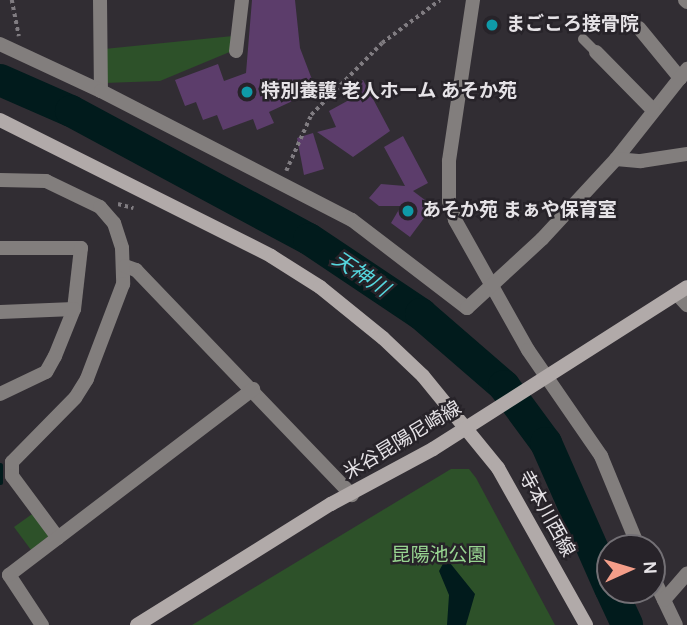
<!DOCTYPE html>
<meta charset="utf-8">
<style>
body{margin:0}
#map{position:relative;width:687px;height:625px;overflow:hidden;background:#312d33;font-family:Karla,"Noto Sans JP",sans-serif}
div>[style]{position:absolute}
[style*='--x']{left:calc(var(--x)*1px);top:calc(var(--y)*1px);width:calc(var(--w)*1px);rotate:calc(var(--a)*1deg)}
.green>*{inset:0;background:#2d5129}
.water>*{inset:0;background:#011b1c}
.stream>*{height:5px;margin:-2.5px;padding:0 2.5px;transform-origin:2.5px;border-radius:2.5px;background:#011b1c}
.river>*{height:32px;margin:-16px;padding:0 16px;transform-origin:16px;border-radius:16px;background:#011b1c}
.building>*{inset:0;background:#5c3d6b}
.path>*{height:3.5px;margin-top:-1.75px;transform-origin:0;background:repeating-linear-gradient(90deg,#807c81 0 3.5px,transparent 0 7px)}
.lane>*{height:10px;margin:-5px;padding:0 5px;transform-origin:5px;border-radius:5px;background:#827e7d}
.street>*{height:14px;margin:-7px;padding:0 7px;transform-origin:7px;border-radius:7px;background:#827e7d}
.secondary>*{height:14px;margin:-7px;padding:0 7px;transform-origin:7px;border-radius:7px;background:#b1aaa9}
.dots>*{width:19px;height:19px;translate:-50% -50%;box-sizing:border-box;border:4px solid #272329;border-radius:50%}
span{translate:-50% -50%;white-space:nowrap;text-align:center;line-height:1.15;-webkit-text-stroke:5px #272329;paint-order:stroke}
.poi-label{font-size:19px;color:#e6e3e7;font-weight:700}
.left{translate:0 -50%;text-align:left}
.street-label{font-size:19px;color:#e6e3e7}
.park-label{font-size:19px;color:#98d591}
.water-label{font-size:21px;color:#55d6dd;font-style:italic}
.north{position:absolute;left:596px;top:534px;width:70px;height:70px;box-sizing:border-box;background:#272329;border:2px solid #737075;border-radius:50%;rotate:86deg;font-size:19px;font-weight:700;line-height:28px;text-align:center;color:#e6e3e7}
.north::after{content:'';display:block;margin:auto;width:24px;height:32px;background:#f49e89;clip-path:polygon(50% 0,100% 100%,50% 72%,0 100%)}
</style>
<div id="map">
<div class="green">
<i style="clip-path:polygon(233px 36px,232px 51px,160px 81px,104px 83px,104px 49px)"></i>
<i style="clip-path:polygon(451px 469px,469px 469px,476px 478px,555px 625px,192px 625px)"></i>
<i style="clip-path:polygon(35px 512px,49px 536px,31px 550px,14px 527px)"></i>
</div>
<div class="water">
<i style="clip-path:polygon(446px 558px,475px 594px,466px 625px,447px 625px,449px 595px,439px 571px)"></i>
</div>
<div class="stream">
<i style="--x:0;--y:465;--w:17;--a:90"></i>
</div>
<div class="river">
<i style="--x:0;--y:80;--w:77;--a:23.6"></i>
<i style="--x:71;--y:111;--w:270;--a:28.3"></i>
<i style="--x:309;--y:239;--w:135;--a:33.8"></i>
<i style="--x:421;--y:314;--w:110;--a:40.9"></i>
<i style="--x:504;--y:386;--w:71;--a:53.6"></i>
<i style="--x:546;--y:443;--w:158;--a:66.2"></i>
<i style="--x:611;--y:590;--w:38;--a:65"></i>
</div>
<div class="building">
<i style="clip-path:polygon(252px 0,295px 0,300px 48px,316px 90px,269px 112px,274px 123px,257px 130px,253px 119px,223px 130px,217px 115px,203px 120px,196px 102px,185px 106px,175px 80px,218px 64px,224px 81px,246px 73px)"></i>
<i style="clip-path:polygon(363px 80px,390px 131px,353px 157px,317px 132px,336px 127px,329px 111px,349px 100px,349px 88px)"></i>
<i style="clip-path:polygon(313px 133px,324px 169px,304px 175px,297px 138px)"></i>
<i style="clip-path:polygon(403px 136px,428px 183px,413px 191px,433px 206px,410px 237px,391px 223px,401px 206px,379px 206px,369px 198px,381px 184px,405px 186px,384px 147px)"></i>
</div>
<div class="path">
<i style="--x:12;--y:0;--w:37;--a:79"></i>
<i style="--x:286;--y:171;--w:61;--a:-65.9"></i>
<i style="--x:311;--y:115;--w:101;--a:-45.4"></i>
<i style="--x:382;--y:43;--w:72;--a:-36.6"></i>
<i style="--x:118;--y:204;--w:16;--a:15"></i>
</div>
<div class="lane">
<i style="--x:583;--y:39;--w:18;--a:45"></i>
</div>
<div class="street">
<i style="--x:100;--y:0;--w:91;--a:89.4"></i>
<i style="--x:473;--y:0;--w:163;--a:98.5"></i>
<i style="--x:449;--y:161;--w:40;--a:90"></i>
<i style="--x:449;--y:201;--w:20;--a:72"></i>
<i style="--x:455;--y:220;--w:149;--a:60.7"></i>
<i style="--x:528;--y:350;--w:129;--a:55.4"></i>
<i style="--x:601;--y:456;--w:100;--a:67.6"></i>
<i style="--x:685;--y:0;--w:3;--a:45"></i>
<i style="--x:639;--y:28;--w:65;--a:50.6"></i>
<i style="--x:0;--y:44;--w:111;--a:25"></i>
<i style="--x:101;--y:91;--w:282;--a:27.2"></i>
<i style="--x:352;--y:220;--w:145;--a:37.4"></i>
<i style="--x:467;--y:308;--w:102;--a:-42.6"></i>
<i style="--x:542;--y:239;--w:109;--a:-47.2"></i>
<i style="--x:616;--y:159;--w:115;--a:-51.7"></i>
<i style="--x:236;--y:51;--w:51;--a:-83.3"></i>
<i style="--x:596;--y:52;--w:81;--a:45.5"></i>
<i style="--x:616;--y:159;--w:25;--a:5"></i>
<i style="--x:641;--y:161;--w:47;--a:-8.7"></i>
<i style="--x:0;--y:180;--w:46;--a:1.2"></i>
<i style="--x:46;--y:181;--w:60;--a:25.7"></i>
<i style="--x:100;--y:207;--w:21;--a:49"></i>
<i style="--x:114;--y:223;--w:26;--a:72"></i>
<i style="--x:122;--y:248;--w:36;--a:88"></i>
<i style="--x:123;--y:284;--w:102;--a:110.8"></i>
<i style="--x:87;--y:379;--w:22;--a:122"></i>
<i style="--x:75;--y:398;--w:90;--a:134.5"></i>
<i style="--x:12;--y:462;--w:14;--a:90"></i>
<i style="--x:12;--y:476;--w:77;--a:53.4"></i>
<i style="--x:0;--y:248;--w:81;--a:0"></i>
<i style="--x:81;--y:248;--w:61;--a:96.5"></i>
<i style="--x:74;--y:309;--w:51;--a:112"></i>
<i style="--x:55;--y:356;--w:18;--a:119"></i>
<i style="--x:46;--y:372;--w:51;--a:154.4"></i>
<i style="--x:125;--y:266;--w:12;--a:20"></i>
<i style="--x:136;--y:270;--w:312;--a:46.2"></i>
<i style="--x:677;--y:294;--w:15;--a:48"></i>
<i style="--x:0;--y:312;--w:74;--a:-2.3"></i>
<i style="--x:652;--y:575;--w:55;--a:64.4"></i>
<i style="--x:664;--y:600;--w:35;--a:-49"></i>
<i style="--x:42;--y:625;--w:60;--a:-123.4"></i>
<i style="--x:9;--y:575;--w:307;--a:-37.3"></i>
</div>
<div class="secondary">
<i style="--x:0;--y:120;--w:303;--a:26.6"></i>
<i style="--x:271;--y:256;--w:58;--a:32.3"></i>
<i style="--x:320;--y:287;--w:81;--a:39"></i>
<i style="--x:383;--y:338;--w:55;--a:43.5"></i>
<i style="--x:423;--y:376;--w:119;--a:50.8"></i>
<i style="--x:498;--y:468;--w:180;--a:60.7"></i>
<i style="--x:137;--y:625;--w:229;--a:-32"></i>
<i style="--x:331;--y:504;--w:116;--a:-28.3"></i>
<i style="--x:433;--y:449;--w:301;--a:-32.5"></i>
</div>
<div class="dots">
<i style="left:492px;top:25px;background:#0f9aa8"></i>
<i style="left:247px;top:92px;background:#0f9aa8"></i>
<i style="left:408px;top:211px;background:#0f9aa8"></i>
</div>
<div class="poi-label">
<span class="left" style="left:506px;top:25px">まごころ接骨院</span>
<span class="left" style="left:261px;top:92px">特別養護 老人ホーム あそか苑</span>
<span class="left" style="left:422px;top:211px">あそか苑 まぁや保育室</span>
</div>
<div class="street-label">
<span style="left:403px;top:441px;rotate:-31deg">米谷昆陽尼崎線</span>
<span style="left:546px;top:514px;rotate:61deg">寺本川西線</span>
</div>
<div class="park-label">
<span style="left:439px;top:556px">昆陽池公園</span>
</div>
<div class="water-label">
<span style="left:361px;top:274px;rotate:34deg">天神川</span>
</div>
<div class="north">N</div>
</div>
